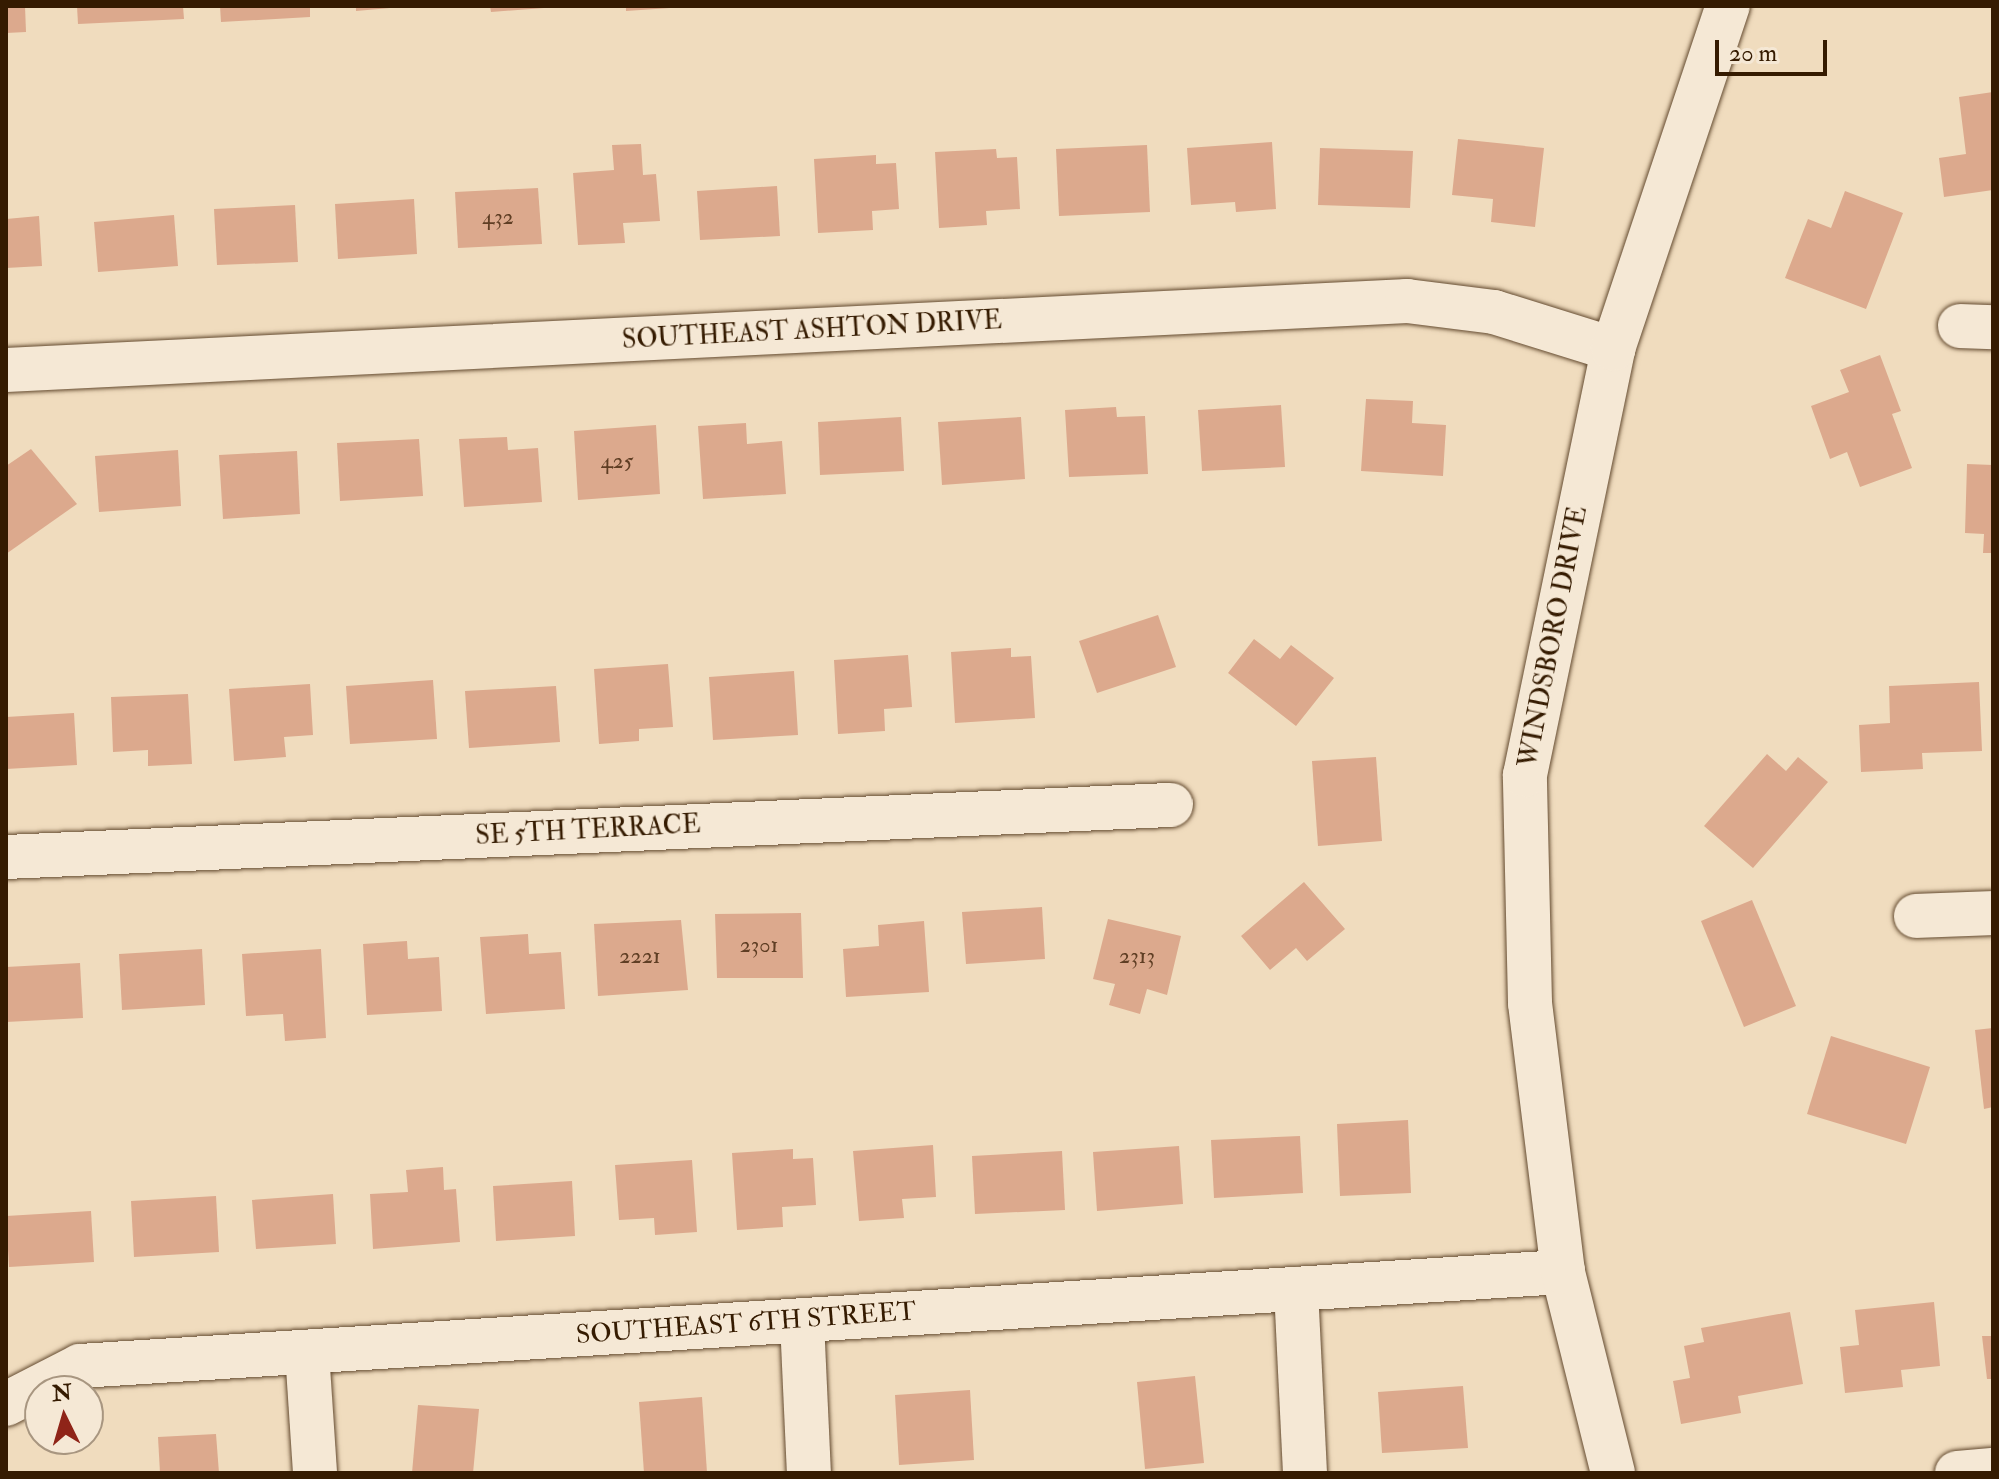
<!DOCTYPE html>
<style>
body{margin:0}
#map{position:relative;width:1999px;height:1479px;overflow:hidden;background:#f0dcbe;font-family:"IM FELL Double Pica",serif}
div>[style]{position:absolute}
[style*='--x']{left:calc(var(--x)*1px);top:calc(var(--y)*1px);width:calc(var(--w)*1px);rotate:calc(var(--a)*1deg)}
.building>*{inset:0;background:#dca98d}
.roads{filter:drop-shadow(0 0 2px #644b30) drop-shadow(0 0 2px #644b30)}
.minor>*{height:44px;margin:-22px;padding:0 22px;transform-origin:22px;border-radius:22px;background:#f5e8d5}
span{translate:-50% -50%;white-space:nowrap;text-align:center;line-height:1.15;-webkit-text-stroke:6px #f5e8d5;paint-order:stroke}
.number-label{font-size:22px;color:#5f3e24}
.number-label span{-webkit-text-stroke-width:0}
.street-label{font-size:26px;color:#351b01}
.frame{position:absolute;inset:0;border:8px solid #351b01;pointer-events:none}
.north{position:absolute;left:24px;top:1375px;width:80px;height:80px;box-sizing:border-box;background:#f5e8d5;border:2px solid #a89680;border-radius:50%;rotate:355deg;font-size:22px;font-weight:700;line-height:32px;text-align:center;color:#351b01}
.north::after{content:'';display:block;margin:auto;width:28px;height:36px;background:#8f2418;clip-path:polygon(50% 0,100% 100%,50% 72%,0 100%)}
.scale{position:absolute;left:1715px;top:40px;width:112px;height:36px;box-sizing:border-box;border:4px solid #351b01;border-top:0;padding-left:10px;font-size:24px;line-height:28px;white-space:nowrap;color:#351b01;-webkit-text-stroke:6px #f5e8d5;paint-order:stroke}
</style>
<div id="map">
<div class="building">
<i style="clip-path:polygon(6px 6px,25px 6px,26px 32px,6px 33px)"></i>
<i style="clip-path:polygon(77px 6px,183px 6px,184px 19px,78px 24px)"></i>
<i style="clip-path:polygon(220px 6px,310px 6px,310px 17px,221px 22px)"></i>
<i style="clip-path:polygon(356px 6px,390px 6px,390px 8px,356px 11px)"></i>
<i style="clip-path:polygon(490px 6px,544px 6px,544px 8px,491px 12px)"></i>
<i style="clip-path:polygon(626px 6px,670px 6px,670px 8px,626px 11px)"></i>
<i style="clip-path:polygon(1993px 92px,1993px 190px,1944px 197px,1939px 158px,1966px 154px,1959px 97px)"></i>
<i style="clip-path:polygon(1458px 139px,1544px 148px,1535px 227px,1491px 222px,1493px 199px,1452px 195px)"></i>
<i style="clip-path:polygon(1272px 142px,1276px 209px,1236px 212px,1235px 202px,1191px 205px,1187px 148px)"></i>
<i style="clip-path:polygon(641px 144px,643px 175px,656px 174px,660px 221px,623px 223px,625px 243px,578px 245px,573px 173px,614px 170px,612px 145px)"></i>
<i style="clip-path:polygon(1147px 145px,1150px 212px,1059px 216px,1056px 149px)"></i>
<i style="clip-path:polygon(1320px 148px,1413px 151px,1410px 208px,1318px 205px)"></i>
<i style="clip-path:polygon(996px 149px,997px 158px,1017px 157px,1020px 209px,986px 211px,987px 225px,939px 228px,935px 152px)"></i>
<i style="clip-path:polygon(876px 155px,876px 164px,896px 163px,899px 209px,872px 211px,873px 230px,818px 233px,814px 159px)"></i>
<i style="clip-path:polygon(777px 186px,780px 236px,700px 240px,697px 191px)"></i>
<i style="clip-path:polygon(538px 188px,542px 244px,458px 248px,455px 192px)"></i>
<i style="clip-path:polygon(1845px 191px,1903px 213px,1866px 309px,1785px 278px,1808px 219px,1831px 228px)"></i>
<i style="clip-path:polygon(414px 199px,417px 254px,338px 259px,335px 204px)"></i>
<i style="clip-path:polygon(295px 205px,298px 262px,217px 265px,214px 209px)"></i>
<i style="clip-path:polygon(174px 215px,178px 266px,98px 272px,94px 222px)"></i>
<i style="clip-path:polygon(39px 216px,42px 266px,6px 268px,6px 219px)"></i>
<i style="clip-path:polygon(1880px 355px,1901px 411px,1892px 414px,1912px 468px,1860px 487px,1847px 452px,1830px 459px,1811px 406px,1849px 392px,1840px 370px)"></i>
<i style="clip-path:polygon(1366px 399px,1413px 401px,1412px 423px,1446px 425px,1443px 476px,1361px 471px)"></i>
<i style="clip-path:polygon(1281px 405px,1285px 467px,1202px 471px,1198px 410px)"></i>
<i style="clip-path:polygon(1116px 407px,1117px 417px,1145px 416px,1148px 474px,1069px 477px,1065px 410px)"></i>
<i style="clip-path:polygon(901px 417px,904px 471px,820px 475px,818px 422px)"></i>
<i style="clip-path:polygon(1021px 417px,1025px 479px,942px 485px,938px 422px)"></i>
<i style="clip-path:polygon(746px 423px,747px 444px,782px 441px,786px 494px,703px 499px,698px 426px)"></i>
<i style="clip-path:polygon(656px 425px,660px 494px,578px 500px,574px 431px)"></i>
<i style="clip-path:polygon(507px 437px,508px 450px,538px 448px,542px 502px,464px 507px,459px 439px)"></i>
<i style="clip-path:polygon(419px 439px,423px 496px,340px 501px,337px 443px)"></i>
<i style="clip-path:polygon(31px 449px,77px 504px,6px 554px,6px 466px)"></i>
<i style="clip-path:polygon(178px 450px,181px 506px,99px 512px,95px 456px)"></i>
<i style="clip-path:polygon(297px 451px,300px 514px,223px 519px,219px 455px)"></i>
<i style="clip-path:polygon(1967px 464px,1993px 465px,1993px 553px,1983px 553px,1984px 534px,1965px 533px)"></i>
<i style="clip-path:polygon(1158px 615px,1176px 667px,1097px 693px,1079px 641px)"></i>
<i style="clip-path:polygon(1254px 639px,1280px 659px,1291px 645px,1334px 678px,1296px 726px,1228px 673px)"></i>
<i style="clip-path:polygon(1011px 648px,1011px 657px,1031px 656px,1035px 718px,955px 723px,951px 652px)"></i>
<i style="clip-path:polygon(908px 655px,912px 707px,884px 709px,885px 731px,838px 734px,834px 660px)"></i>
<i style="clip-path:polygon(668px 664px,673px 727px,639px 729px,639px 741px,599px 744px,594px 669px)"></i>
<i style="clip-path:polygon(794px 671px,798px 735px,713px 740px,709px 677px)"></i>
<i style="clip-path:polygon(433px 680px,437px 739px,350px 744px,346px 686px)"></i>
<i style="clip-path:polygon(1979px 682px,1982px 751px,1922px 753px,1923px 769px,1861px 772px,1859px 725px,1890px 723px,1889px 686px)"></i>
<i style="clip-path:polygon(310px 684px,313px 735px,284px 737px,286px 757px,234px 761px,229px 689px)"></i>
<i style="clip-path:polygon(556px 686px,560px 742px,469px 748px,465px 691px)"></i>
<i style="clip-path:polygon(188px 694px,192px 764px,148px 766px,148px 750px,113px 752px,111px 697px)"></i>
<i style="clip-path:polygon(74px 713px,77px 765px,6px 769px,6px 717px)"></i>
<i style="clip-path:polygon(1767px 754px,1786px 771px,1798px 757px,1828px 782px,1753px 868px,1704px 826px)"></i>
<i style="clip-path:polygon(1376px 757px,1382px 841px,1318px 846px,1312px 761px)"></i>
<i style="clip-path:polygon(1304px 882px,1345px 929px,1307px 961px,1296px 948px,1270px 970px,1241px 936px)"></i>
<i style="clip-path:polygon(1752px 900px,1796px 1006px,1744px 1027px,1701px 921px)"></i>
<i style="clip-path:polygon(1042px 907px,1045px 959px,966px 964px,962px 912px)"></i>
<i style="clip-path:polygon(801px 913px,803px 978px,717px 978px,715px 914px)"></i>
<i style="clip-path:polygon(1108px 919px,1181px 936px,1167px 995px,1147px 989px,1140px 1014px,1109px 1005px,1115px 984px,1093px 979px)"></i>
<i style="clip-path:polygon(681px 920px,688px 990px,598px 996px,594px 924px)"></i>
<i style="clip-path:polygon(924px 921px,929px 992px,846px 997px,843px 949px,879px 946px,878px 925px)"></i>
<i style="clip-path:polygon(528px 934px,529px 954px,561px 952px,565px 1009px,486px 1014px,480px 937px)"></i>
<i style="clip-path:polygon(407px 941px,408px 959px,439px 957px,442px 1011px,367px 1015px,363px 944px)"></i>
<i style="clip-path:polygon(202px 949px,205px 1005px,122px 1010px,119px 954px)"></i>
<i style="clip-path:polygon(321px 949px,326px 1038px,285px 1041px,283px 1014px,246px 1016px,242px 954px)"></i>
<i style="clip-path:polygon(80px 963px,83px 1018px,6px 1022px,6px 967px)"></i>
<i style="clip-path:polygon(1993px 1028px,1993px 1107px,1984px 1109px,1975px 1030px)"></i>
<i style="clip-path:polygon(1831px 1036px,1930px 1067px,1906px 1144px,1807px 1114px)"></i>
<i style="clip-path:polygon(1408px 1120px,1411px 1193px,1340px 1196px,1337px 1124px)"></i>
<i style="clip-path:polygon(1300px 1136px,1303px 1193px,1214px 1198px,1211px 1140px)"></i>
<i style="clip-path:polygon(933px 1145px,936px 1197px,902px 1199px,904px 1218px,859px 1221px,853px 1151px)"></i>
<i style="clip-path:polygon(1179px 1146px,1183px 1204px,1097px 1211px,1093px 1152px)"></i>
<i style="clip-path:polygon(793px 1149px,793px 1159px,813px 1158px,816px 1205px,782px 1207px,783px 1227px,737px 1230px,732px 1153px)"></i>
<i style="clip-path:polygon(1062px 1151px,1065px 1210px,975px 1214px,972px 1156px)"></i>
<i style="clip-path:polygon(692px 1160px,697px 1232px,655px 1235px,654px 1218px,619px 1220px,615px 1165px)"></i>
<i style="clip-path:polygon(443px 1167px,444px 1190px,456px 1189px,460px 1242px,373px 1249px,370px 1194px,408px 1192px,406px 1170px)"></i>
<i style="clip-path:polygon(572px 1181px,575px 1236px,496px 1241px,493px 1186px)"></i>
<i style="clip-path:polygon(333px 1194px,336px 1244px,256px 1249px,252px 1200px)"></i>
<i style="clip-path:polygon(216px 1196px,219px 1252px,134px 1257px,131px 1201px)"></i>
<i style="clip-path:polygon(91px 1211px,94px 1262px,9px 1267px,6px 1216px)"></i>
<i style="clip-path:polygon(1934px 1302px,1940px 1366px,1901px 1370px,1903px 1387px,1845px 1393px,1840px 1347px,1859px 1345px,1855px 1310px)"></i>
<i style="clip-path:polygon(1790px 1312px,1803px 1384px,1738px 1396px,1741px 1413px,1681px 1424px,1673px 1381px,1690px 1378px,1684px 1346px,1704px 1342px,1701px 1328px)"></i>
<i style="clip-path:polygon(1982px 1336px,1993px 1336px,1993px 1379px,1987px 1379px)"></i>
<i style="clip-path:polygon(1195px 1376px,1204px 1463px,1145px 1469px,1137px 1382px)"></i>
<i style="clip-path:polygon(1463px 1386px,1468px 1448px,1382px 1453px,1378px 1392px)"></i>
<i style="clip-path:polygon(970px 1390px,974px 1460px,899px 1465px,895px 1395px)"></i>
<i style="clip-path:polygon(702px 1397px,707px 1473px,644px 1473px,639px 1402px)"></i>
<i style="clip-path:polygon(418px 1405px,479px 1409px,473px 1473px,412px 1473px)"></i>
<i style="clip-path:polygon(216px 1434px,219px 1473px,160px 1473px,158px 1437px)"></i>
</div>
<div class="roads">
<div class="minor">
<i style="--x:1960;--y:326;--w:33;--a:2"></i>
<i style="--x:6;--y:370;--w:1403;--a:-2.82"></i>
<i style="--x:1407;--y:301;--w:88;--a:7.2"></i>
<i style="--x:1494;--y:312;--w:125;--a:17.3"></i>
<i style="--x:6;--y:857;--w:1166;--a:-2.56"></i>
<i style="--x:1916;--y:916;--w:77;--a:-2.2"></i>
<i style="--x:1296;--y:1289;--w:184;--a:87.2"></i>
<i style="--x:802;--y:1321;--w:152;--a:87.4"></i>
<i style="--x:307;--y:1352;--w:121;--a:86.2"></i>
<i style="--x:6;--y:1404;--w:83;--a:-27.2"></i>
<i style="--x:80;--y:1366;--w:1486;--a:-3.63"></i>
<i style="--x:1613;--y:1473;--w:207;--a:-104"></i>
<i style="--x:1563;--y:1272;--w:271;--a:-97"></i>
<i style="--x:1530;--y:1003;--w:228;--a:-91.3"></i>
<i style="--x:1525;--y:775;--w:435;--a:-78.3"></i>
<i style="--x:1613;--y:349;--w:362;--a:-71.5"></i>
<i style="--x:1957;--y:1473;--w:36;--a:-5"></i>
</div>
</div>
<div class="number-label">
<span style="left:498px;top:218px">432</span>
<span style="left:617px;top:462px">425</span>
<span style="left:759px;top:946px">2301</span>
<span style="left:640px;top:957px">2221</span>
<span style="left:1137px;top:957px">2313</span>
</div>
<div class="street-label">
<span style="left:812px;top:331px;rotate:-3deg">SOUTHEAST ASHTON DRIVE</span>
<span style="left:1554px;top:637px;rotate:-79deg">WINDSBORO DRIVE</span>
<span style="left:588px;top:831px;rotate:-3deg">SE 5TH TERRACE</span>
<span style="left:746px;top:1324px;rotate:-4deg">SOUTHEAST 6TH STREET</span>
</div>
<div class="frame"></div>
<div class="north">N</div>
<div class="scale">20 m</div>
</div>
